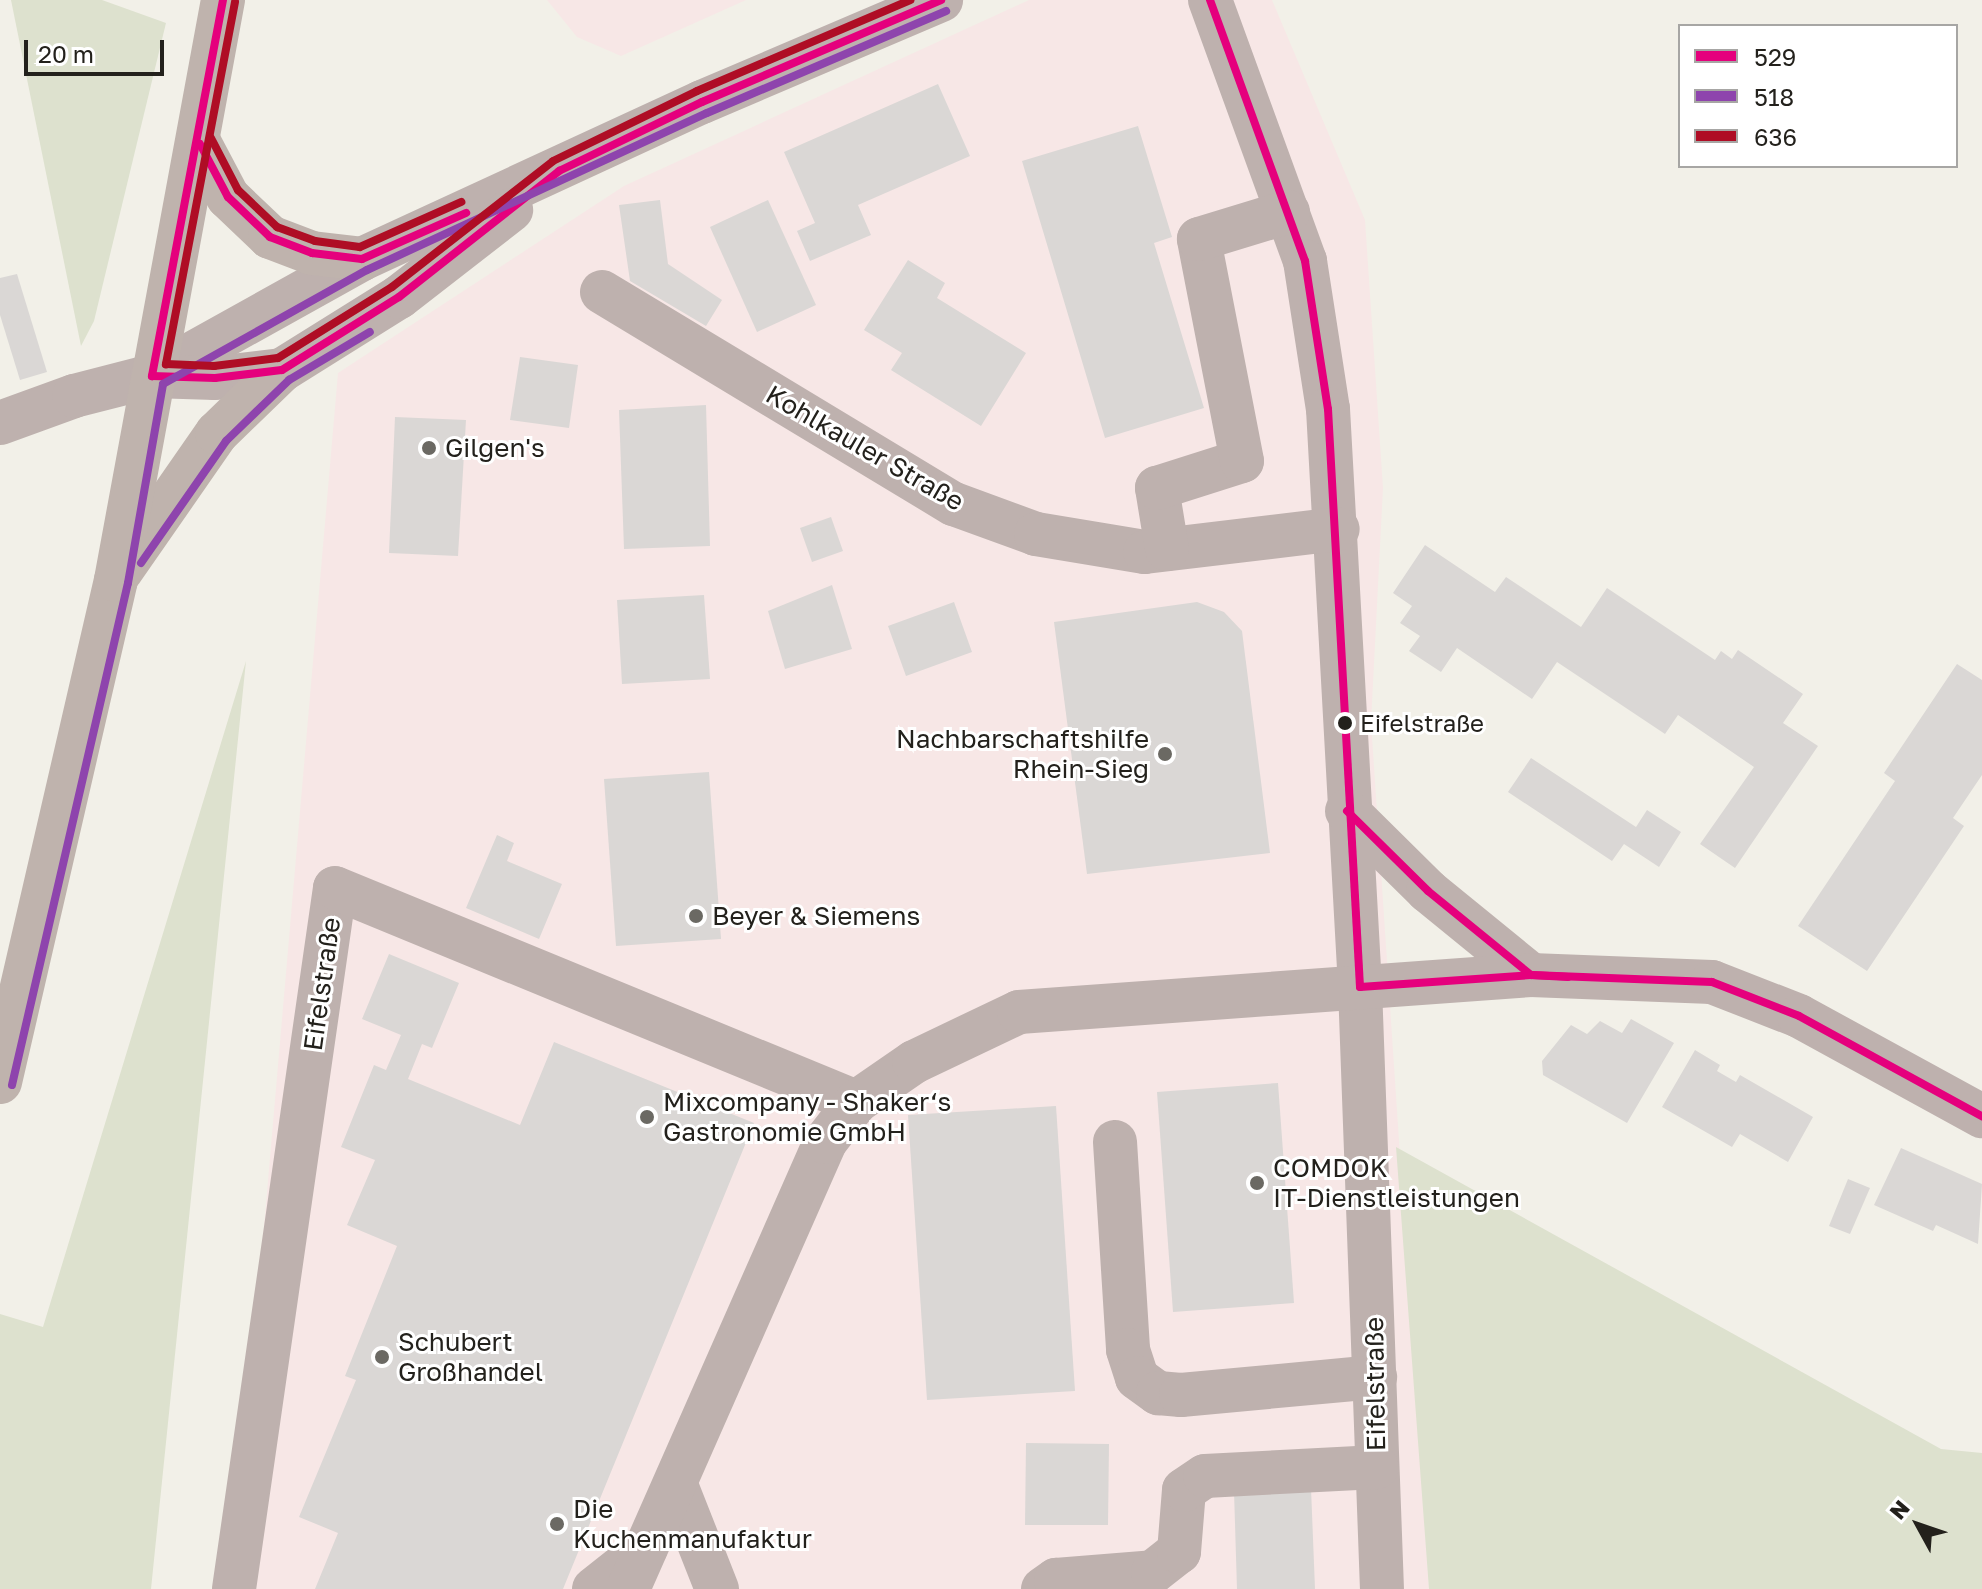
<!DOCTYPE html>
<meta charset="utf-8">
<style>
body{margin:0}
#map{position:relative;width:1982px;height:1589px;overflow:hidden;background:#f2f0e8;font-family:"Golos Text",sans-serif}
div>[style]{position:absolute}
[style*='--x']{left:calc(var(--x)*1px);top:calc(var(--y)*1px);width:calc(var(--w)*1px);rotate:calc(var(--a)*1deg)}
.commercial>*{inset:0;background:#f7e7e6}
.green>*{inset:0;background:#dde1ce}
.building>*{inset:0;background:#dad7d5}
.minor>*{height:44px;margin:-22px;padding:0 22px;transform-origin:22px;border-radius:22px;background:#beb1ae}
.major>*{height:44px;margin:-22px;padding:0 22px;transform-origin:22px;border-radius:22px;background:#bfb3ad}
.bus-1>*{height:8px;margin:-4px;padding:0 4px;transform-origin:4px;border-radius:4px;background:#e5007d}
.bus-2>*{height:8px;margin:-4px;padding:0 4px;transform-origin:4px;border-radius:4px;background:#8e44ad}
.bus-3>*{height:8px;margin:-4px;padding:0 4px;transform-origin:4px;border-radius:4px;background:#af0d25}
.dots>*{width:22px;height:22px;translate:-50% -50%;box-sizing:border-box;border:4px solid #fff;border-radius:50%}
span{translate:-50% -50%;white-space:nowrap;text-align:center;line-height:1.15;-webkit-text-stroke:6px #fff;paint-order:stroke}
.bus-label{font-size:24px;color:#23211c}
.left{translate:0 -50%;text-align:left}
.poi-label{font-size:26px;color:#23211c}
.right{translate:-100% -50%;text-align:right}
.street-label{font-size:26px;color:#23211c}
.legend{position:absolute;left:1678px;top:24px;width:280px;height:144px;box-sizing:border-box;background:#fff;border:2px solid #a7a6a4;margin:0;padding:10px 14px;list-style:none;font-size:24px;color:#23211c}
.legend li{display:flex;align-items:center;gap:16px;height:40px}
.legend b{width:40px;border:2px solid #a7a6a4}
.north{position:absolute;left:1878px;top:1485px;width:80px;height:80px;-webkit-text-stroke:6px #fff;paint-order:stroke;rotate:310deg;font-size:22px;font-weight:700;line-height:32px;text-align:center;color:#23211c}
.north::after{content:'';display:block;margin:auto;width:28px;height:36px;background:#23211c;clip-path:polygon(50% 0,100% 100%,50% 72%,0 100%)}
.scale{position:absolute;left:24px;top:40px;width:140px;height:36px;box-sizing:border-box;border:4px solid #23211c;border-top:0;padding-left:10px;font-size:24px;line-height:28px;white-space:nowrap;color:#23211c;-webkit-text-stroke:6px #fff;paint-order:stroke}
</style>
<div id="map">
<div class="commercial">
<i style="clip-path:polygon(547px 0,746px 0,621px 56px,577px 37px)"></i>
<i style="clip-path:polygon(1029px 0,1272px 0,1365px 220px,1383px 488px,1371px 722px,1429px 1589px,215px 1589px,262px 1250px,338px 373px,624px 186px)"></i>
</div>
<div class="green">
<i style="clip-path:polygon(11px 0,102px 0,166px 23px,94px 321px,81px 346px)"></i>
<i style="clip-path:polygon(246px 661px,151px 1589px,0 1589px,0 1314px,43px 1327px)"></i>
<i style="clip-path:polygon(1396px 1147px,1941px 1449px,1982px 1453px,1982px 1589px,1429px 1589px)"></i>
</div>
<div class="building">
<i style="clip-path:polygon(938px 84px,970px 156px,858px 205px,871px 235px,810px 261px,797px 231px,815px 223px,784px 152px)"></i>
<i style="clip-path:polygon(1138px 126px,1172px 237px,1154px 243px,1204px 408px,1105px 438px,1022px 161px)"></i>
<i style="clip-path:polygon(660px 200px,668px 264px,722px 300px,706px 326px,630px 281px,619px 205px)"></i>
<i style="clip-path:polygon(768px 200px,816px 305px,757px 332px,710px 227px)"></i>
<i style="clip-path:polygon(908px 260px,945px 283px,937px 298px,1026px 353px,981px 426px,891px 370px,902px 353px,864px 330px)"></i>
<i style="clip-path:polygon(17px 274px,47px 372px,20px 380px,0 315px,0 278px)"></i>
<i style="clip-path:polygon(520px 357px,578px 365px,569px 428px,510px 420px)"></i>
<i style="clip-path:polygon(706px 405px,710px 546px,624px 549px,619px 410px)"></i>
<i style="clip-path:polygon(395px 417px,466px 420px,458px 556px,389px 553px)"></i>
<i style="clip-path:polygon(831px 517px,843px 551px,812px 562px,800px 528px)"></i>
<i style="clip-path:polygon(1425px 545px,1495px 592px,1506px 577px,1581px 627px,1607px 588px,1715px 660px,1721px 651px,1732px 659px,1738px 650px,1803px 694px,1783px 723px,1818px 746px,1735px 868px,1700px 844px,1754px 767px,1678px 715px,1665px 734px,1557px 662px,1532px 699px,1457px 648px,1441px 672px,1409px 651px,1420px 636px,1400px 623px,1412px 606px,1393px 593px)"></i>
<i style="clip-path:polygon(832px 585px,852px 649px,785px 669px,768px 611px)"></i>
<i style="clip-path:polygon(704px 595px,710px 679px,622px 684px,617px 600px)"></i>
<i style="clip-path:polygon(954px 602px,972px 652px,906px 676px,888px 626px)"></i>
<i style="clip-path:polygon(1197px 602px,1224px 612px,1242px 631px,1270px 853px,1087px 874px,1054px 622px)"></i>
<i style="clip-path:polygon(1957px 664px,1982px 680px,1982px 775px,1953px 818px,1964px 826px,1867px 971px,1798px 926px,1895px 781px,1884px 773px)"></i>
<i style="clip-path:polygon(1531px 758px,1636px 827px,1647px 810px,1681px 832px,1659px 867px,1624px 844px,1612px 861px,1508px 792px)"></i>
<i style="clip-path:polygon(709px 772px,721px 939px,616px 946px,604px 779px)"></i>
<i style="clip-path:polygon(497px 835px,514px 843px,507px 861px,562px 884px,539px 939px,466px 908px)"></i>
<i style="clip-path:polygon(389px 954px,459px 983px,432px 1048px,422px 1044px,408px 1079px,520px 1125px,554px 1042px,754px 1123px,563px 1589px,315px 1589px,338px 1533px,299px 1517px,356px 1380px,345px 1376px,397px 1246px,347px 1225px,375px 1160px,341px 1147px,374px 1065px,386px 1070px,401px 1035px,362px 1019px)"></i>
<i style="clip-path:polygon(1631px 1019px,1674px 1043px,1627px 1123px,1543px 1075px,1542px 1061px,1571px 1025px,1587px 1034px,1600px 1021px,1622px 1033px)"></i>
<i style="clip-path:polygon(1695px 1050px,1720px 1065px,1717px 1071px,1736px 1082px,1740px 1075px,1813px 1117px,1788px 1162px,1740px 1134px,1732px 1147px,1662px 1107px)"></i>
<i style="clip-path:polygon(1278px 1083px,1294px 1303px,1173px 1312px,1157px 1092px)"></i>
<i style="clip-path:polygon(1056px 1106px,1075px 1391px,927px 1400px,908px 1115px)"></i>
<i style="clip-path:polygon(1901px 1148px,1982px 1184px,1978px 1244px,1936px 1225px,1933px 1231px,1874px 1205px)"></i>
<i style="clip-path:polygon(1848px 1179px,1870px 1188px,1850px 1234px,1829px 1226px)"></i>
<i style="clip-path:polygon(1026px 1443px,1109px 1444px,1108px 1525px,1025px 1525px)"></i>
<i style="clip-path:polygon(1311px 1488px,1315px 1589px,1237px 1589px,1234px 1491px)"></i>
</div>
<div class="minor">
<i style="--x:1210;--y:0;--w:278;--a:70"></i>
<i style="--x:1305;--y:261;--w:150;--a:81.2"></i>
<i style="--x:1328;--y:409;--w:579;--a:86.83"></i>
<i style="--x:1360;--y:987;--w:602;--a:87.91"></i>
<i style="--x:602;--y:292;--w:411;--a:31.1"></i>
<i style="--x:954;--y:504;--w:87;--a:20.1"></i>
<i style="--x:1036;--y:534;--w:110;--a:9.4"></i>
<i style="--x:1145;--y:552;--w:194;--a:-6.8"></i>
<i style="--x:152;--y:376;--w:240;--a:-29.1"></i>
<i style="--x:362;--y:259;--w:374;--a:-24.8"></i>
<i style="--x:702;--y:102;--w:260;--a:-23.1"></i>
<i style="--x:0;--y:423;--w:79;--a:-20"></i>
<i style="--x:74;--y:396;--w:81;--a:-14.4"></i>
<i style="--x:152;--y:376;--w:63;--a:1.8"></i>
<i style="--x:215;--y:378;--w:67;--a:-6.8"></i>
<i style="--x:282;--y:370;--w:138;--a:-32"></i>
<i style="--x:399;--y:297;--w:142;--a:-37.8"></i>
<i style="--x:1167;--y:549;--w:62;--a:-99.3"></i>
<i style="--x:1157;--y:488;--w:89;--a:-17.6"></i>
<i style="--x:1242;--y:461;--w:226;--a:-101"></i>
<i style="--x:1199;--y:239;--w:93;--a:-16.9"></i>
<i style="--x:1347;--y:811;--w:114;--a:44.6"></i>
<i style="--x:1428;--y:891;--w:133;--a:39.2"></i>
<i style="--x:1115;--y:1142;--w:208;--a:86.4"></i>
<i style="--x:1128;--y:1350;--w:29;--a:72"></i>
<i style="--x:1137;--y:1378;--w:26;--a:36"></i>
<i style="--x:1158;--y:1393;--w:23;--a:5"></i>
<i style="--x:1181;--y:1395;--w:195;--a:-5.3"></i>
<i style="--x:676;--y:1485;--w:112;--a:68.5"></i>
<i style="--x:234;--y:1589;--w:708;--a:-81.8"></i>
<i style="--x:335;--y:888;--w:563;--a:22.33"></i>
<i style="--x:594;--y:1589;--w:66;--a:-38.3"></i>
<i style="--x:628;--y:1589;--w:488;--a:-66.2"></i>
<i style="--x:825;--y:1142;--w:51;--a:-52.2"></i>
<i style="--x:856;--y:1102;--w:70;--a:-34.6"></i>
<i style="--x:914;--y:1062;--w:116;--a:-25.5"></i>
<i style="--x:1019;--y:1012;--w:513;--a:-4.13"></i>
<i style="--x:1531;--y:975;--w:181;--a:2.2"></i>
<i style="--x:1712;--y:982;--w:93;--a:21.3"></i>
<i style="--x:1799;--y:1016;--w:209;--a:28.7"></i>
<i style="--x:1043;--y:1589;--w:16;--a:-35"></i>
<i style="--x:1056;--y:1580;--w:97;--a:-4.7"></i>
<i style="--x:1153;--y:1572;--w:33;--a:-38"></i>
<i style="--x:1179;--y:1552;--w:62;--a:-85.4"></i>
<i style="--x:1184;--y:1490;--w:25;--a:-34"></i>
<i style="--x:1205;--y:1476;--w:172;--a:-3"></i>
</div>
<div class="major">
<i style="--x:200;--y:144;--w:60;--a:62.2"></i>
<i style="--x:228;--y:197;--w:58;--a:43.6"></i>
<i style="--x:270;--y:237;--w:45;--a:20.9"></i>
<i style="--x:312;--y:253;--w:50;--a:6.8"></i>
<i style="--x:121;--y:571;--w:168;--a:-55.2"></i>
<i style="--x:217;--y:433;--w:91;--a:-44.1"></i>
<i style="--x:0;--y:1082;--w:515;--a:-76.99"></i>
<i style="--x:116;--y:580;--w:590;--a:-79.55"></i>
</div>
<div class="bus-1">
<i style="--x:223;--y:0;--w:383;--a:100.7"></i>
<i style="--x:152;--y:376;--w:63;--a:1.8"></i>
<i style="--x:215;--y:378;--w:67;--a:-6.8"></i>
<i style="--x:282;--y:370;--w:138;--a:-32"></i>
<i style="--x:399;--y:297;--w:204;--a:-38.2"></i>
<i style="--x:559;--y:171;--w:159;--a:-25.8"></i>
<i style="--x:702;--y:102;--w:260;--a:-23.1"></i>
<i style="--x:1210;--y:0;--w:278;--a:70"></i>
<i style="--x:1305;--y:261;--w:150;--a:81.2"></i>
<i style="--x:1328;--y:409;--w:579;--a:86.83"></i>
<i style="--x:1360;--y:987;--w:171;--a:-4"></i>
<i style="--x:1531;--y:975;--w:181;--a:2.2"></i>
<i style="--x:1712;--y:982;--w:93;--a:21.3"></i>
<i style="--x:1799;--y:1016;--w:209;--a:28.7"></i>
<i style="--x:200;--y:144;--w:60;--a:62.2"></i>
<i style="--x:228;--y:197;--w:58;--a:43.6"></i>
<i style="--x:270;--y:237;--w:45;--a:20.9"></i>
<i style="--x:312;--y:253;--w:50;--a:6.8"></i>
<i style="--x:362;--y:259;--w:114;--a:-23.9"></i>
<i style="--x:1347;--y:811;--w:114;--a:44.6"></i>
<i style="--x:1428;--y:891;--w:133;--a:39.2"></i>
<i style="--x:1531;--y:975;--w:37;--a:3"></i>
</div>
<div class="bus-2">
<i style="--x:141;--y:563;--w:149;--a:-55.1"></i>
<i style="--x:226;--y:441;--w:88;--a:-44.1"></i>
<i style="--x:289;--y:380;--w:94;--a:-30.7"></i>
<i style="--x:12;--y:1085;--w:515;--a:-76.99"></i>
<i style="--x:128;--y:583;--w:202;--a:-80"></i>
<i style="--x:163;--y:384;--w:234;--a:-29.2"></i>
<i style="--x:367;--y:270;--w:374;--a:-24.8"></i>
<i style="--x:707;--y:113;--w:260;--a:-23.1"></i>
</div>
<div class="bus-3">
<i style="--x:235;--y:2;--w:369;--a:100.8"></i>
<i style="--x:166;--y:364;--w:48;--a:2.4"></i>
<i style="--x:214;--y:366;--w:64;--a:-7.1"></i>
<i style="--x:278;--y:358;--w:134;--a:-31.9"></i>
<i style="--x:392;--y:287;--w:204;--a:-38"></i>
<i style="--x:553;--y:161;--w:160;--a:-25.9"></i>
<i style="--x:697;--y:91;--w:232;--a:-23.1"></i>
<i style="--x:211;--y:138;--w:59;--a:62.6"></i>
<i style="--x:238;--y:190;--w:54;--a:43.5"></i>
<i style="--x:277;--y:227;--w:40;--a:20.2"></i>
<i style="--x:315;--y:241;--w:45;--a:7.6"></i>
<i style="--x:360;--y:247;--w:111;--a:-24"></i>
</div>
<div class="dots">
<i style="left:429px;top:448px;background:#6b6963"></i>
<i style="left:1345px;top:723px;background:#23211c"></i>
<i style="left:1165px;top:754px;background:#6b6963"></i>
<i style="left:696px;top:916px;background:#6b6963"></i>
<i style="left:647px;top:1117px;background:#6b6963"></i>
<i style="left:1257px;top:1183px;background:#6b6963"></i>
<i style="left:382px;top:1357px;background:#6b6963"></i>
<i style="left:557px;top:1524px;background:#6b6963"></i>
</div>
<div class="bus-label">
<span class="left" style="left:1360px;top:723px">Eifelstraße</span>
</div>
<div class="poi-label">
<span class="left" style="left:445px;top:448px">Gilgen's</span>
<span class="right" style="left:1149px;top:754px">Nachbarschaftshilfe<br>Rhein-Sieg</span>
<span class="left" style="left:712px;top:916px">Beyer &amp; Siemens</span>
<span class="left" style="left:663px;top:1117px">Mixcompany - Shaker‘s<br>Gastronomie GmbH</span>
<span class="left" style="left:1273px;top:1183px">COMDOK<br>IT-Dienstleistungen</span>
<span class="left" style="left:398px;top:1357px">Schubert<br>Großhandel</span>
<span class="left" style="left:573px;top:1524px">Die<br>Kuchenmanufaktur</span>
</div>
<div class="street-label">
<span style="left:865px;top:448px;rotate:30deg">Kohlkauler Straße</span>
<span style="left:322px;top:984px;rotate:-82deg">Eifelstraße</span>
<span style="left:1375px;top:1384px;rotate:-91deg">Eifelstraße</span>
</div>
<ul class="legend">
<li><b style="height:10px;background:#e5007d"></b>529</li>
<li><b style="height:10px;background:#8e44ad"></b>518</li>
<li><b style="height:10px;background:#af0d25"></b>636</li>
</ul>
<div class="north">N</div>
<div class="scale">20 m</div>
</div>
